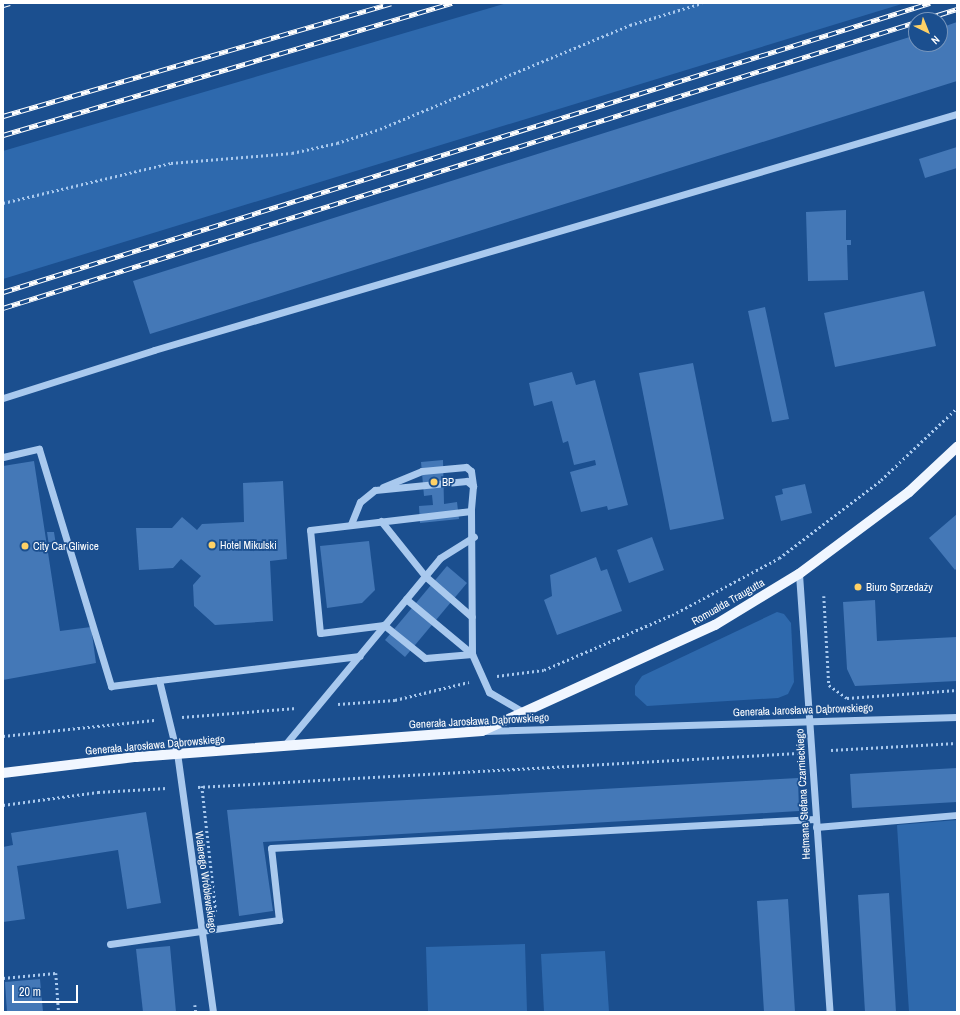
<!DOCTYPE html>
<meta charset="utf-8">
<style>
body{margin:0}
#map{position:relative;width:960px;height:1015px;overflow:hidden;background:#1b4f8f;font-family:"Archivo Narrow",sans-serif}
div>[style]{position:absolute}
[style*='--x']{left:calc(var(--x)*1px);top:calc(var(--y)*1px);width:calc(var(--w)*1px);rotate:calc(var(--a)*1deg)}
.green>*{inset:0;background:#2e69ad}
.building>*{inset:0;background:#4478b7}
.path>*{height:2.5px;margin-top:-1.25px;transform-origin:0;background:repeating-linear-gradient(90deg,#a9c9ee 0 2px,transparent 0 5px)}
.minor>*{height:7px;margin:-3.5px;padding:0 3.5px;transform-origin:3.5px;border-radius:3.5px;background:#a9c9ee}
.major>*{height:10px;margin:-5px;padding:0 5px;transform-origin:5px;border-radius:5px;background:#f0f6ff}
.rail>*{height:4.5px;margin-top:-2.25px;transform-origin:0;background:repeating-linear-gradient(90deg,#1b4f8f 0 9px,#fff 0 18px);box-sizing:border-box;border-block:1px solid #fff}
.dots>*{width:11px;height:11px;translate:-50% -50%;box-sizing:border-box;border:2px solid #1b4f8f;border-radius:50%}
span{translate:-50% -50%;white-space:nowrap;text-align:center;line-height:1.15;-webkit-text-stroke:3.5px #1b4f8f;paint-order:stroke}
.poi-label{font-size:11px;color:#fff}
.left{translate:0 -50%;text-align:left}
.street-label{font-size:11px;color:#fff}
.frame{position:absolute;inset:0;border:4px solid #fff;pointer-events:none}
.north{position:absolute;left:908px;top:12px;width:40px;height:40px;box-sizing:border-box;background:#1b4f8f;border:1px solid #7695bc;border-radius:50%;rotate:137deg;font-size:11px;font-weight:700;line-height:16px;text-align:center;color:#fff}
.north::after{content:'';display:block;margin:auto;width:14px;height:18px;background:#ffd166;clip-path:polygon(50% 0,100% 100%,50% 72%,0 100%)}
.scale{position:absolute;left:12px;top:985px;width:66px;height:18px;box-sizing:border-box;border:2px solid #fff;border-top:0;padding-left:5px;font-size:12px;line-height:14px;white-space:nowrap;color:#fff;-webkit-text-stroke:3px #1b4f8f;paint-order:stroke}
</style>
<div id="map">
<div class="green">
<i style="clip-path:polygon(507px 3px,905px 3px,3px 279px,3px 151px)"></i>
<i style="clip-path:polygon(777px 612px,784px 614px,791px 623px,794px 682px,788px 694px,778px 698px,647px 706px,635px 695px,635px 686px,642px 676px)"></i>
<i style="clip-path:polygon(957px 820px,957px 1012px,909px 1012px,897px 825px)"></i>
<i style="clip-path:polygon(525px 944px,527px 1012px,428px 1012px,426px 947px)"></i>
<i style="clip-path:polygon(605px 951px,609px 1012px,544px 1012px,541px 954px)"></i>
</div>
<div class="building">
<i style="clip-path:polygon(957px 22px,957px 81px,150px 334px,133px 281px,916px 35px,916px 44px,940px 44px,940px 28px)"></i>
<i style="clip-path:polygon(957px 147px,957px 168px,925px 178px,919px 159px)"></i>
<i style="clip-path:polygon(846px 210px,846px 240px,851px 240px,851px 245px,847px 245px,848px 280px,808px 281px,806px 212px)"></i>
<i style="clip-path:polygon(924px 291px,936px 346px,835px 367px,824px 313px)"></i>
<i style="clip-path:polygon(765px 307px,789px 419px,772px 422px,748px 311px)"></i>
<i style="clip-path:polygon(693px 363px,724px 519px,670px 530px,639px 373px)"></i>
<i style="clip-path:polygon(572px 372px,576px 385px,595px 380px,628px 505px,608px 510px,607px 506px,581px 512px,570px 472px,596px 465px,595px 460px,574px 465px,568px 441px,563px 443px,552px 401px,534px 406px,529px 383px)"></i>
<i style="clip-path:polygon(443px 460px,444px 504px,457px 502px,459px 519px,420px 523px,419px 506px,433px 505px,432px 495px,424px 496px,421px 462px)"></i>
<i style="clip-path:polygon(34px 461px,60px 631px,91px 627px,96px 663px,3px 680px,3px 466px)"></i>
<i style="clip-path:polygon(283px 481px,287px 559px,270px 561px,273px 621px,215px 625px,194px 606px,193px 585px,201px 576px,181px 559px,173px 568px,139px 570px,136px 528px,172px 528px,182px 517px,197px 530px,202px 524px,244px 522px,243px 483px)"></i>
<i style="clip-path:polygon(805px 484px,812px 513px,781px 521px,775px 496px,783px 494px,782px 489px)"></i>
<i style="clip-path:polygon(957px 514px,957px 568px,955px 570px,929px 538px)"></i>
<i style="clip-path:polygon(47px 532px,54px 532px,56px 545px,49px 546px)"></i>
<i style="clip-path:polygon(652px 537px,664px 570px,629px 583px,617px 550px)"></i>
<i style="clip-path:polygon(369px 541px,375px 590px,362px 603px,327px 608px,320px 546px)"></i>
<i style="clip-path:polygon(596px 557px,601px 571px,607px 569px,622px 611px,557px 635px,544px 600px,552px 596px,550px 575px)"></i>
<i style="clip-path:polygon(447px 566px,467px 583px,405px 657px,385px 640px)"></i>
<i style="clip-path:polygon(875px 600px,877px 641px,957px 637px,957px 681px,855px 686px,847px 669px,843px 602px)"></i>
<i style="clip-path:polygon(957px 768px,957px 802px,852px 808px,850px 774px)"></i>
<i style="clip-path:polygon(798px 778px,799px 811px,263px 842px,273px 911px,239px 916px,227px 810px)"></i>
<i style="clip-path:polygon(146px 812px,161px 903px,127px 909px,118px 850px,17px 866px,25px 919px,3px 922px,3px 847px,13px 845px,11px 833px)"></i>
<i style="clip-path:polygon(889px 893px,896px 1012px,865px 1012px,858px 895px)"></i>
<i style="clip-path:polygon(788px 899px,795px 1012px,764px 1012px,757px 901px)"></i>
<i style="clip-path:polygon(170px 946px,176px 1012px,143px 1012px,136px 949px)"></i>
<i style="clip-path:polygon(40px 979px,43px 1012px,7px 1012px,5px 982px)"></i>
</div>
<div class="path">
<i style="--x:3;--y:203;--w:173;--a:-13.4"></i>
<i style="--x:171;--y:163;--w:121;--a:-4.7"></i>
<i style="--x:292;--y:153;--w:46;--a:-12.5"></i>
<i style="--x:337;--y:143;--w:45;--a:-18"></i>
<i style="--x:380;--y:129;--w:271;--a:-22.6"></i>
<i style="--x:630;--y:25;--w:75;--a:-17"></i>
<i style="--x:824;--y:596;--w:89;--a:86.8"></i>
<i style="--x:829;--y:685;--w:22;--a:36"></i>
<i style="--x:847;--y:698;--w:110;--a:-4.2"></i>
<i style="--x:497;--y:676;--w:47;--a:-7.3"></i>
<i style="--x:544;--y:670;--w:139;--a:-23.3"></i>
<i style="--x:672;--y:615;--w:121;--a:-28"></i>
<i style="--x:779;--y:558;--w:128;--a:-37.4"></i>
<i style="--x:881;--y:480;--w:105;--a:-43.5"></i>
<i style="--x:338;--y:704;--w:57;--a:-4"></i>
<i style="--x:395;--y:700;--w:76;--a:-13.7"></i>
<i style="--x:182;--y:717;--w:115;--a:-4.5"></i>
<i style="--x:3;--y:736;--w:152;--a:-6"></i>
<i style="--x:831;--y:750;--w:126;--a:-3.2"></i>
<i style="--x:202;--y:786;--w:128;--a:83.7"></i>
<i style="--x:198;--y:787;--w:601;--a:-3.24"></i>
<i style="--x:3;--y:805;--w:96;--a:-7.8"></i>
<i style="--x:98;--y:792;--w:69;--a:-3.3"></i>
<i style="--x:3;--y:978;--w:53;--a:-5.4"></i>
<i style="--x:56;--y:973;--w:39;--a:86"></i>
<i style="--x:195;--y:1005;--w:7;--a:82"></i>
</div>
<div class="minor">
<i style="--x:3;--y:398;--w:158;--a:-17.6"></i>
<i style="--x:154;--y:350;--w:837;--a:-16.38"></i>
<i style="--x:3;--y:457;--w:37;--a:-13"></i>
<i style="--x:39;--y:449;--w:248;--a:73.1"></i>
<i style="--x:111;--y:686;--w:48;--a:-7.1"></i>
<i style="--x:383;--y:487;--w:42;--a:-22.3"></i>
<i style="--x:422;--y:471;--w:44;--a:-5.2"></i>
<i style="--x:466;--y:467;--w:6;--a:39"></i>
<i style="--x:471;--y:471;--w:15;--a:82"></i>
<i style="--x:381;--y:521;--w:70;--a:51.3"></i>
<i style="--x:425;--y:576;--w:62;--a:41.1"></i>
<i style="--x:351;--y:524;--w:24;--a:-68"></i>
<i style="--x:360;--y:502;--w:19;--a:-39"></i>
<i style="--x:375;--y:490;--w:92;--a:-5.6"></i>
<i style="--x:467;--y:481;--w:8;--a:40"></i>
<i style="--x:473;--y:486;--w:25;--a:95"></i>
<i style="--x:799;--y:574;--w:439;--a:86"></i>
<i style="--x:406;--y:599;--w:86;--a:39.8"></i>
<i style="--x:472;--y:654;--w:47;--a:175.1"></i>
<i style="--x:425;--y:658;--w:53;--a:-141.2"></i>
<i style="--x:384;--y:625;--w:64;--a:172.9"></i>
<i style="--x:320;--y:633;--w:103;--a:-95.5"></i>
<i style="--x:310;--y:530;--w:162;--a:-6.7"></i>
<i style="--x:471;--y:511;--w:143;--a:89.6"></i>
<i style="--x:472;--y:654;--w:42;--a:65.9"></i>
<i style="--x:489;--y:692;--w:42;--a:30.3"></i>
<i style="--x:485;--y:731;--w:472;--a:-1.7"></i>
<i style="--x:284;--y:746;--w:244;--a:-50.3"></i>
<i style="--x:440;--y:558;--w:40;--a:-32"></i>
<i style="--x:816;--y:827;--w:142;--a:-4.9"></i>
<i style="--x:110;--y:944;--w:171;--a:-8.1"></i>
<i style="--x:279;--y:920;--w:72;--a:-96.3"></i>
<i style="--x:271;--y:848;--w:545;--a:-3.05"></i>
<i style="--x:213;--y:1012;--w:260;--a:-97.9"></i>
<i style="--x:177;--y:754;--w:76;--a:-103.7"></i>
<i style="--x:159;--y:680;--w:202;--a:-6.8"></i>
</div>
<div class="major">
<i style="--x:3;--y:773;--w:134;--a:-6.9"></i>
<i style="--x:136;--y:757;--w:347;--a:-4.3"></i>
<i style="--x:482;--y:731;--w:256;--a:-24.5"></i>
<i style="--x:715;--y:625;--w:98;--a:-31.3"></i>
<i style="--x:799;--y:574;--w:137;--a:-36.7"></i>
<i style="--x:909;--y:492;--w:66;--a:-43.2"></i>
</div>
<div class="rail">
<i style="--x:3;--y:5;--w:7;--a:-16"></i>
<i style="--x:921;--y:20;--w:38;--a:-17"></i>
<i style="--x:3;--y:116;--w:404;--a:-16.2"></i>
<i style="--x:3;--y:135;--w:468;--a:-16.4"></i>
<i style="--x:3;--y:292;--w:971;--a:-17.32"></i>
<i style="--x:3;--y:308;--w:957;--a:-17.39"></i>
</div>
<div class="dots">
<i style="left:434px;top:482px;background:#ffd166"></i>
<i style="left:212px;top:545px;background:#ffd166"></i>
<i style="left:25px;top:546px;background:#ffd166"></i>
<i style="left:858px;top:587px;background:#ffd166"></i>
</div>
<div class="poi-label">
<span class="left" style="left:442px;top:482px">BP</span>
<span class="left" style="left:220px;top:545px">Hotel Mikulski</span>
<span class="left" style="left:33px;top:546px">City Car Gliwice</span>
<span class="left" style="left:866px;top:587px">Biuro Sprzedaży</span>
</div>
<div class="street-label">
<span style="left:728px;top:602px;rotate:-30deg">Romualda Traugutta</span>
<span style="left:803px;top:710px;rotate:-2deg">Generała Jarosława Dąbrowskiego</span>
<span style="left:479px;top:721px;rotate:-3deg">Generała Jarosława Dąbrowskiego</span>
<span style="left:155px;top:745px;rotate:-5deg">Generała Jarosława Dąbrowskiego</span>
<span style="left:803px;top:794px;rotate:-93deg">Hetmana Stefana Czarnieckiego</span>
<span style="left:206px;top:882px;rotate:82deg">Walerego Wróblewskiego</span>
</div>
<div class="frame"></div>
<div class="north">N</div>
<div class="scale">20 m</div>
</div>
